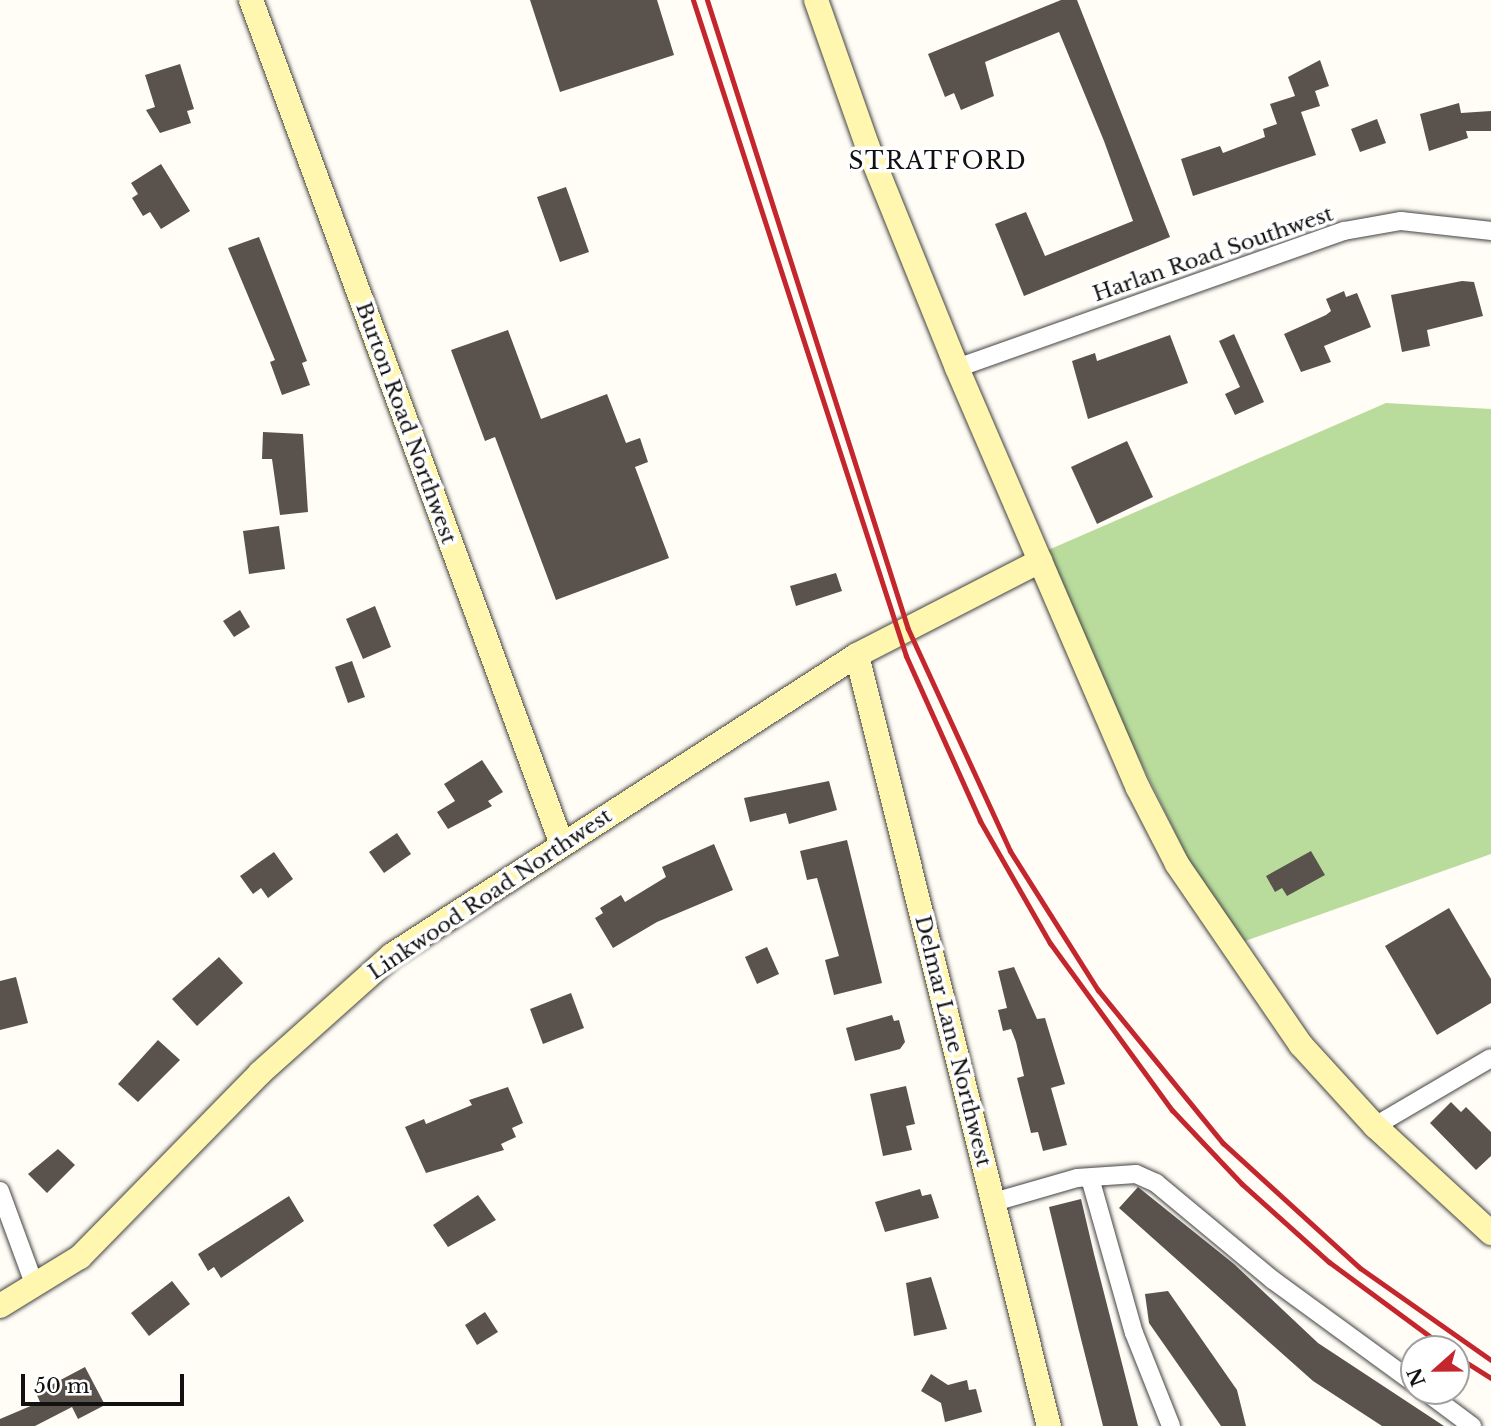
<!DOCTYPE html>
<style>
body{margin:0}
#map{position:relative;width:1491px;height:1426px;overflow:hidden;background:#fffdf5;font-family:"Libre Baskerville",serif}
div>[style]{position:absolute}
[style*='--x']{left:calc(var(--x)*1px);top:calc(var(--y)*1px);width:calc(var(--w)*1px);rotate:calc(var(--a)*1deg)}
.forest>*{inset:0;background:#b9dc9c}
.building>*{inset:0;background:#5a524d}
.roads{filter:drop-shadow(0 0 2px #444) drop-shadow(0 0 2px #444)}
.street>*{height:18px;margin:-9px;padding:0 9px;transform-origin:9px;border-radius:9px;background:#fff}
.secondary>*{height:24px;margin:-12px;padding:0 12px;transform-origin:12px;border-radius:12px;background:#fff6b0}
.rail>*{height:5px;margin:-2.5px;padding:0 2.5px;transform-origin:2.5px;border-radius:2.5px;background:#c4262e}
span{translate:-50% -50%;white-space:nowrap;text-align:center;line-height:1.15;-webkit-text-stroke:7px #fff;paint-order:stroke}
.street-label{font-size:21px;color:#111}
.neighbourhood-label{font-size:23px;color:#111;letter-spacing:2px}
.north{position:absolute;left:1400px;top:1335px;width:70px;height:70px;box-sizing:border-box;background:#fff;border:2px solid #a0a0a0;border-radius:50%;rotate:249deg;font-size:19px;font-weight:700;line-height:28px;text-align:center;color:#111}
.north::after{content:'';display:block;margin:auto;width:24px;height:32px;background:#c4262e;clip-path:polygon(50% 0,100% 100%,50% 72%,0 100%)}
.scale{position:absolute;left:21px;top:1374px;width:163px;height:32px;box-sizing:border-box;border:4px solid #111;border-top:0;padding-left:9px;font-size:21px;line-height:24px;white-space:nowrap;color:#111;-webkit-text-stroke:5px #fff;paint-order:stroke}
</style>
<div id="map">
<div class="forest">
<i style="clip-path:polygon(1386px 403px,1491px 409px,1491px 854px,1231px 946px,1039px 554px)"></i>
</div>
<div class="building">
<i style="clip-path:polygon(530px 0,657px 0,674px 55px,560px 92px)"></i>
<i style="clip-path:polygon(1061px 0,1077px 0,1170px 237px,1024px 296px,995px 224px,1026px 212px,1045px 256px,1133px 221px,1104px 141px,1059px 32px,985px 62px,994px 96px,961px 110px,954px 93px,945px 97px,928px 54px)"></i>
<i style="clip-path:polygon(1320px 60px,1329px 86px,1315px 91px,1320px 106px,1301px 112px,1316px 155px,1193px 196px,1181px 159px,1220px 146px,1223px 153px,1265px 137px,1263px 129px,1277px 124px,1270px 104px,1295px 96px,1288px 77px)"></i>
<i style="clip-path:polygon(180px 64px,194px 109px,187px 111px,191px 123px,160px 133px,146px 110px,155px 107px,145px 75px)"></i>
<i style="clip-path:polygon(1459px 103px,1461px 113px,1491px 111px,1491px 131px,1466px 131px,1468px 138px,1429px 151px,1420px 114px)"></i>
<i style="clip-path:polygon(1377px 119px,1386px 143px,1360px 152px,1351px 129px)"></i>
<i style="clip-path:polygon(161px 164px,190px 211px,161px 229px,150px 212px,143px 216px,132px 198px,138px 194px,131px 183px)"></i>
<i style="clip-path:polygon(566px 187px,589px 252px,560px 262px,537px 197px)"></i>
<i style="clip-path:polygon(259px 237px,307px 361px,302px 363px,310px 385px,282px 395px,270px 362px,275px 360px,228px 248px)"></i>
<i style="clip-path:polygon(1462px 281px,1474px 282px,1483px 316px,1427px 330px,1430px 346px,1402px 352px,1391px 295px)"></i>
<i style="clip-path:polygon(1344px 291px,1346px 297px,1357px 293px,1371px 327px,1324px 346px,1331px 362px,1301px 372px,1284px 334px,1326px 315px,1331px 311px,1326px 299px)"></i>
<i style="clip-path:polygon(508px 330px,541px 419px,607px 394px,626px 443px,640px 438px,648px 462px,635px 467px,669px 558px,556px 600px,495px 437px,485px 441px,451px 350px)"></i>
<i style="clip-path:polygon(1234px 334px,1264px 402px,1235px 415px,1225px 394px,1240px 387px,1219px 341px)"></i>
<i style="clip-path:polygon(1170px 335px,1188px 383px,1088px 419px,1072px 361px,1095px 353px,1097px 361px)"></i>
<i style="clip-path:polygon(263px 432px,303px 434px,308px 512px,280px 515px,272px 459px,262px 459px)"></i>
<i style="clip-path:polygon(1127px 441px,1153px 497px,1097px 524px,1071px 467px)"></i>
<i style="clip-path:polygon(279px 526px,285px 569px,249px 574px,243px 531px)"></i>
<i style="clip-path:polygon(836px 573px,842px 591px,796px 606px,790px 586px)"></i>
<i style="clip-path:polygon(375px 606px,391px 647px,363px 659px,346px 619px)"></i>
<i style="clip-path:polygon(240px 610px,250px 627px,234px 637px,223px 621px)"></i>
<i style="clip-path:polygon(352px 661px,365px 697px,348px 703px,335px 667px)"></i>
<i style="clip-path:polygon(482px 760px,503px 792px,488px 801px,492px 806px,448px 829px,437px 812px,455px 801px,444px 784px)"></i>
<i style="clip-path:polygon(829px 781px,837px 810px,789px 824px,786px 813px,750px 822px,744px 798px)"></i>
<i style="clip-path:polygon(397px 833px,411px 854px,384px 873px,369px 852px)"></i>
<i style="clip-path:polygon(847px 840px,882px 983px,834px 995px,825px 960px,839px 956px,817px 878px,807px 880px,800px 851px)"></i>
<i style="clip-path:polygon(714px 844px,733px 890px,657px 922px,613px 948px,595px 918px,603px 913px,600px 908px,621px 895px,625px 902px,666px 877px,662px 867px)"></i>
<i style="clip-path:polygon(1311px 851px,1325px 875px,1287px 896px,1282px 888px,1275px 892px,1266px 876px)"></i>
<i style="clip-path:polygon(274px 852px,293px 879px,268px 898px,261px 888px,253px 894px,240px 876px)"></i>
<i style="clip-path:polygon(1449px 908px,1491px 979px,1491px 1003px,1437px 1035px,1385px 946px)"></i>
<i style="clip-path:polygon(767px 947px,779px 974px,757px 984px,745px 957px)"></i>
<i style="clip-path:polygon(219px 957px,243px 983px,197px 1026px,172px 999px)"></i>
<i style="clip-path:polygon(1014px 967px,1037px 1019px,1045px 1018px,1065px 1084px,1051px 1088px,1067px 1145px,1043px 1151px,1038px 1132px,1031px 1133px,1017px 1078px,1024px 1076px,1016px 1042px,1011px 1029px,1003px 1031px,998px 1010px,1007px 1008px,998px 971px)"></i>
<i style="clip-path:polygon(16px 977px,28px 1023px,0 1030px,0 981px)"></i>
<i style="clip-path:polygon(571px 993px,584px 1028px,543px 1044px,530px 1009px)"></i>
<i style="clip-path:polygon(892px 1015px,894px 1021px,899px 1020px,905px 1042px,900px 1049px,855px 1061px,846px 1028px)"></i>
<i style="clip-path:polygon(158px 1040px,180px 1060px,138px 1102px,118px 1084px)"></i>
<i style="clip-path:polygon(906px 1086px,915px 1124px,906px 1126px,912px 1150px,883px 1156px,870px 1094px)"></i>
<i style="clip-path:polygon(508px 1087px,523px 1123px,512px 1128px,516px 1137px,501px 1144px,504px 1150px,426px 1173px,405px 1127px,424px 1119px,426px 1124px,472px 1105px,469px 1100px)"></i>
<i style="clip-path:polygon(1451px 1102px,1461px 1112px,1466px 1107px,1491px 1132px,1491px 1156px,1476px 1170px,1430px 1123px)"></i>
<i style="clip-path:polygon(58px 1149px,75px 1165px,47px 1193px,28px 1174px)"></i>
<i style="clip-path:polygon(1138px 1187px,1234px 1264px,1318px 1343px,1444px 1426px,1382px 1426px,1313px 1381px,1119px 1208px)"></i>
<i style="clip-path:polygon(920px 1189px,922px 1196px,931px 1194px,939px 1218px,885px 1232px,875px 1202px)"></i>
<i style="clip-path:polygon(478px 1195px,496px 1220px,448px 1247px,433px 1225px)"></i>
<i style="clip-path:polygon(289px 1196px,304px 1221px,221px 1278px,214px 1267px,208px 1271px,198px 1254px)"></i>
<i style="clip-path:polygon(1081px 1199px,1094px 1254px,1138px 1426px,1103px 1426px,1079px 1331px,1049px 1207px)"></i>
<i style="clip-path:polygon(931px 1277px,947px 1329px,914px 1336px,906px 1283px)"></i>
<i style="clip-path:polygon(172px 1281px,190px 1304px,149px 1336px,131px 1313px)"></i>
<i style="clip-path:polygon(1168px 1291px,1237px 1390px,1246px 1426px,1221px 1426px,1149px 1323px,1145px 1294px)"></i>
<i style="clip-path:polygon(485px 1312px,498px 1332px,477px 1345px,465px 1325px)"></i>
<i style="clip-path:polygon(85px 1367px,105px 1405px,78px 1419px,72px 1407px,35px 1426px,0 1426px,0 1419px,40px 1402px,36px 1393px)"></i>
<i style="clip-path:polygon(931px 1374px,948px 1385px,967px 1380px,969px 1390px,976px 1389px,982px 1412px,945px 1422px,941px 1403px,921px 1391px)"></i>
</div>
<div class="roads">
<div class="street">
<i style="--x:957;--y:368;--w:411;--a:-19.5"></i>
<i style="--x:1344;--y:231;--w:58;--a:-10"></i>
<i style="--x:1401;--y:221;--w:91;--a:6.3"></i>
<i style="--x:1375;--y:1126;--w:134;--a:-30.4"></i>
<i style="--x:1090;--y:1178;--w:161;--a:74.2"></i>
<i style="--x:1134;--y:1333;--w:100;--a:68.3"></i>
<i style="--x:0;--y:1191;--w:101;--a:69.8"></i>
<i style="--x:994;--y:1202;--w:86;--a:-16.1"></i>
<i style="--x:1077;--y:1178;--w:59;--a:-3.9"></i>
<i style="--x:1136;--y:1174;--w:22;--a:24"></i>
<i style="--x:1156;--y:1183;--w:152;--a:39.7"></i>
<i style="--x:1273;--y:1280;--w:175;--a:36.1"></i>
<i style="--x:1425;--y:1391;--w:59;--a:36.7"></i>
</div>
<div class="secondary">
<i style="--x:251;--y:0;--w:900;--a:69.79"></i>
<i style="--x:816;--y:0;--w:154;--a:70.6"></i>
<i style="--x:867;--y:145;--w:240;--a:68"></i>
<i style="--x:957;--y:368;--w:457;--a:66.7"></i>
<i style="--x:1138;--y:788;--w:85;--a:62.8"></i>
<i style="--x:1177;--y:864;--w:219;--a:55.6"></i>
<i style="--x:1301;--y:1045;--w:110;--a:47.6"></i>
<i style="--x:1375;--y:1126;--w:158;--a:42.7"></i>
<i style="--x:857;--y:655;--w:795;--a:76.02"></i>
<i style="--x:0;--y:1306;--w:94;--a:-31.5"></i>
<i style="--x:80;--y:1257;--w:257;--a:-45.6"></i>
<i style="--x:260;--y:1073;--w:177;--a:-41.8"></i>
<i style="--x:392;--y:955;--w:553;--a:-32.83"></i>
<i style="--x:857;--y:655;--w:206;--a:-27.2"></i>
</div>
</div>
<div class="rail">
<i style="--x:693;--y:0;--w:690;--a:72.01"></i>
<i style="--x:906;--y:656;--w:181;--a:65.8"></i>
<i style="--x:980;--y:821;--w:141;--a:60.2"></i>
<i style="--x:1050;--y:943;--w:207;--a:53.9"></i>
<i style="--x:1172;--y:1110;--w:102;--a:46.6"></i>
<i style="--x:1242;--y:1184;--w:117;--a:41.9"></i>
<i style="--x:1329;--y:1262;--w:147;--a:36.4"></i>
<i style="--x:707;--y:0;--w:660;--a:72.28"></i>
<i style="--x:908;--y:629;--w:244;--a:65.3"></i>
<i style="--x:1010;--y:851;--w:165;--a:57.7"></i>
<i style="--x:1098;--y:990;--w:198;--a:50.8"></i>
<i style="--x:1223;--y:1143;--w:185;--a:42.4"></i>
<i style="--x:1360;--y:1268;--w:160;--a:35.1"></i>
<i style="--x:1456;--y:1356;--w:41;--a:32.2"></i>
</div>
<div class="street-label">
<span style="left:1213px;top:254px;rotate:-19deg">Harlan Road Southwest</span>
<span style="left:406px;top:423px;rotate:70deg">Burton Road Northwest</span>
<span style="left:490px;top:894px;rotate:-34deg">Linkwood Road Northwest</span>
<span style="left:953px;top:1041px;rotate:76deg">Delmar Lane Northwest</span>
</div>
<div class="neighbourhood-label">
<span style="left:938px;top:161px">STRATFORD</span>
</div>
<div class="north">N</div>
<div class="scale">50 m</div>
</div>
